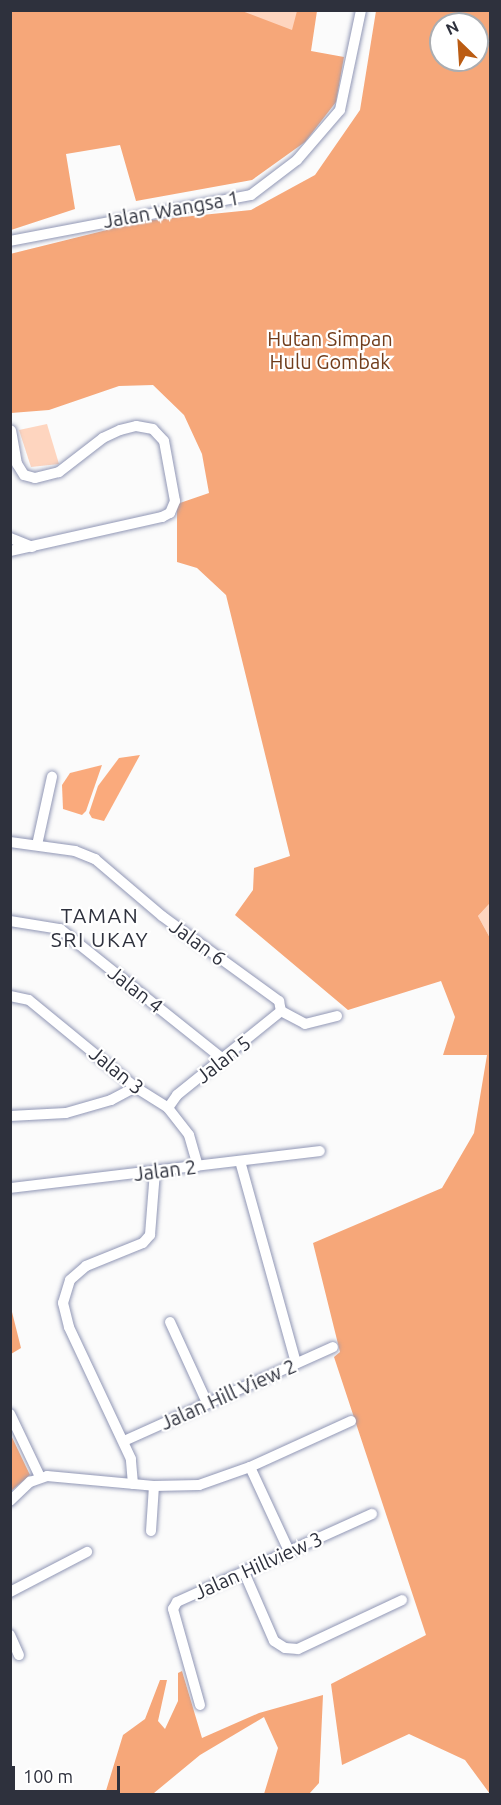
<!DOCTYPE html>
<style>
body{margin:0}
#map{position:relative;width:501px;height:1805px;overflow:hidden;background:#fbfbfb;font-family:Ubuntu,sans-serif}
div>[style]{position:absolute}
[style*='--x']{left:calc(var(--x)*1px);top:calc(var(--y)*1px);width:calc(var(--w)*1px);rotate:calc(var(--a)*1deg)}
.green>*{inset:0;background:#fed5bf}
.forest>*{inset:0;background:#f6a779}
.water>*{inset:0;background:#faaa7c}
.roads{filter:drop-shadow(0 0 2px #9197b5) drop-shadow(0 0 2px #9197b5)}
.minor>*{height:10px;margin:-5px;padding:0 5px;transform-origin:5px;border-radius:5px;background:#fff}
span{translate:-50% -50%;white-space:nowrap;text-align:center;line-height:1.15;-webkit-text-stroke:4.5px #fff;paint-order:stroke}
.street-label{font-size:20px;color:#2e313d}
.park-label{font-size:20px;color:#703c1b}
.neighbourhood-label{font-size:21px;color:#2e313d;letter-spacing:1.5px}
.frame{position:absolute;inset:0;border:12px solid #2e313d;pointer-events:none}
.north{position:absolute;left:429px;top:12px;width:60px;height:60px;box-sizing:border-box;background:#fff;border:2px solid #abadb1;border-radius:50%;rotate:335deg;font-size:16px;font-weight:700;line-height:24px;text-align:center;color:#2e313d}
.north::after{content:'';display:block;margin:auto;width:21px;height:27px;background:#bb5c13;clip-path:polygon(50% 0,100% 100%,50% 72%,0 100%)}
.scale{position:absolute;left:12px;top:1766px;width:108px;height:27px;box-sizing:border-box;border:3px solid #2e313d;border-top:0;padding-left:8px;font-size:18px;line-height:21px;white-space:nowrap;color:#2e313d;-webkit-text-stroke:4px #fff;paint-order:stroke}
</style>
<div id="map">
<div class="green">
<i style="clip-path:polygon(117px 11px,305px 11px,301px 47px)"></i>
<i style="clip-path:polygon(47px 424px,59px 464px,31px 467px,19px 430px)"></i>
<i style="clip-path:polygon(490px 903px,490px 938px,478px 916px)"></i>
</div>
<div class="forest">
<i style="clip-path:polygon(11px 10px,242px 11px,292px 30px,297px 11px,317px 11px,311px 51px,344px 57px,336px 102px,305px 142px,252px 180px,136px 201px,120px 145px,66px 154px,75px 209px,11px 230px)"></i>
<i style="clip-path:polygon(evenodd,376px 11px,490px 11px,490px 903px,478px 916px,490px 938px,490px 1794px,465px 1760px,409px 1734px,342px 1765px,331px 1684px,426px 1635px,334px 1357px,340px 1352px,313px 1243px,442px 1188px,474px 1133px,487px 1055px,443px 1055px,455px 1017px,441px 981px,348px 1010px,235px 915px,253px 890px,254px 868px,290px 856px,226px 595px,197px 568px,177px 562px,177px 504px,209px 493px,202px 454px,184px 415px,153px 385px,119px 386px,49px 410px,11px 413px,10px 254px,143px 221px,251px 210px,315px 175px,360px 110px,376px 11px,441px 24px,477px 24px,477px 60px,441px 60px,441px 24px)"></i>
<i style="clip-path:polygon(11px 1308px,21px 1348px,11px 1354px,10px 1354px)"></i>
<i style="clip-path:polygon(10px 1433px,30px 1475px,11px 1491px,10px 1491px)"></i>
<i style="clip-path:polygon(182px 1671px,202px 1738px,259px 1713px,323px 1695px,319px 1783px,309px 1794px,264px 1794px,278px 1748px,264px 1717px,200px 1755px,154px 1793px,105px 1794px,123px 1735px,145px 1719px,160px 1680px,167px 1680px,158px 1721px,165px 1729px,178px 1701px,178px 1673px)"></i>
</div>
<div class="water">
<i style="clip-path:polygon(140px 755px,104px 821px,92px 818px,89px 813px,98px 786px,119px 758px)"></i>
<i style="clip-path:polygon(102px 765px,86px 811px,82px 815px,63px 809px,62px 785px,70px 773px)"></i>
</div>
<div class="roads">
<div class="minor">
<i style="--x:10;--y:241;--w:245;--a:-10.8"></i>
<i style="--x:251;--y:195;--w:58;--a:-37.3"></i>
<i style="--x:297;--y:160;--w:66;--a:-49.3"></i>
<i style="--x:340;--y:110;--w:102;--a:-78.1"></i>
<i style="--x:10;--y:538;--w:24;--a:22"></i>
<i style="--x:10;--y:551;--w:156;--a:-12.6"></i>
<i style="--x:162;--y:517;--w:9;--a:-27"></i>
<i style="--x:170;--y:513;--w:13;--a:-67"></i>
<i style="--x:175;--y:501;--w:61;--a:-100.4"></i>
<i style="--x:164;--y:441;--w:16;--a:-133"></i>
<i style="--x:153;--y:429;--w:17;--a:-170"></i>
<i style="--x:136;--y:426;--w:16;--a:166"></i>
<i style="--x:120;--y:430;--w:19;--a:155"></i>
<i style="--x:103;--y:438;--w:56;--a:142.3"></i>
<i style="--x:59;--y:472;--w:25;--a:166"></i>
<i style="--x:35;--y:478;--w:11;--a:-165"></i>
<i style="--x:24;--y:475;--w:13;--a:-122"></i>
<i style="--x:17;--y:464;--w:34;--a:-100"></i>
<i style="--x:10;--y:842;--w:66;--a:7.9"></i>
<i style="--x:75;--y:851;--w:22;--a:22"></i>
<i style="--x:95;--y:859;--w:88;--a:40.4"></i>
<i style="--x:162;--y:916;--w:145;--a:36"></i>
<i style="--x:279;--y:1001;--w:10;--a:79"></i>
<i style="--x:37;--y:845;--w:70;--a:-77.6"></i>
<i style="--x:10;--y:921;--w:51;--a:9.1"></i>
<i style="--x:60;--y:929;--w:208;--a:38.6"></i>
<i style="--x:10;--y:996;--w:19;--a:12"></i>
<i style="--x:29;--y:1000;--w:137;--a:39.4"></i>
<i style="--x:135;--y:1087;--w:39;--a:32"></i>
<i style="--x:168;--y:1108;--w:34;--a:52"></i>
<i style="--x:189;--y:1135;--w:32;--a:74"></i>
<i style="--x:281;--y:1011;--w:27;--a:28"></i>
<i style="--x:305;--y:1024;--w:33;--a:-14"></i>
<i style="--x:168;--y:1108;--w:16;--a:-55"></i>
<i style="--x:177;--y:1095;--w:134;--a:-38.9"></i>
<i style="--x:10;--y:1116;--w:56;--a:-3.1"></i>
<i style="--x:66;--y:1113;--w:47;--a:-16.1"></i>
<i style="--x:111;--y:1100;--w:27;--a:-28"></i>
<i style="--x:240;--y:1161;--w:210;--a:74.5"></i>
<i style="--x:10;--y:1188;--w:312;--a:-6.8"></i>
<i style="--x:170;--y:1322;--w:89;--a:65.4"></i>
<i style="--x:10;--y:1414;--w:70;--a:64.5"></i>
<i style="--x:124;--y:1441;--w:229;--a:-24.2"></i>
<i style="--x:250;--y:1467;--w:93;--a:65.1"></i>
<i style="--x:133;--y:1484;--w:25;--a:-95"></i>
<i style="--x:131;--y:1459;--w:146;--a:-115.2"></i>
<i style="--x:69;--y:1327;--w:25;--a:-104"></i>
<i style="--x:63;--y:1303;--w:24;--a:-73"></i>
<i style="--x:70;--y:1280;--w:21;--a:-41"></i>
<i style="--x:86;--y:1266;--w:61;--a:-22"></i>
<i style="--x:143;--y:1243;--w:11;--a:-49"></i>
<i style="--x:150;--y:1235;--w:63;--a:-85.5"></i>
<i style="--x:10;--y:1501;--w:28;--a:-44"></i>
<i style="--x:30;--y:1482;--w:18;--a:-19"></i>
<i style="--x:47;--y:1476;--w:107;--a:5.3"></i>
<i style="--x:154;--y:1486;--w:45;--a:-1.3"></i>
<i style="--x:199;--y:1485;--w:54;--a:-19.4"></i>
<i style="--x:250;--y:1467;--w:111;--a:-24.5"></i>
<i style="--x:151;--y:1531;--w:45;--a:-86.2"></i>
<i style="--x:244;--y:1572;--w:75;--a:66.5"></i>
<i style="--x:274;--y:1641;--w:13;--a:32"></i>
<i style="--x:285;--y:1648;--w:13;--a:4"></i>
<i style="--x:298;--y:1649;--w:115;--a:-25.2"></i>
<i style="--x:10;--y:1592;--w:87;--a:-27.5"></i>
<i style="--x:10;--y:1635;--w:22;--a:66"></i>
<i style="--x:200;--y:1705;--w:100;--a:-105.7"></i>
<i style="--x:173;--y:1609;--w:8;--a:-60"></i>
<i style="--x:177;--y:1602;--w:214;--a:-24.3"></i>
</div>
</div>
<div class="street-label">
<span style="left:171px;top:209px;rotate:-10deg">Jalan Wangsa 1</span>
<span style="left:198px;top:942px;rotate:36deg">Jalan 6</span>
<span style="left:136px;top:989px;rotate:38deg">Jalan 4</span>
<span style="left:223px;top:1059px;rotate:-38deg">Jalan 5</span>
<span style="left:117px;top:1070px;rotate:39deg">Jalan 3</span>
<span style="left:165px;top:1170px;rotate:-7deg">Jalan 2</span>
<span style="left:228px;top:1394px;rotate:-24deg">Jalan Hill View 2</span>
<span style="left:258px;top:1565px;rotate:-24deg">Jalan Hillview 3</span>
</div>
<div class="park-label">
<span style="left:330px;top:350px">Hutan Simpan<br>Hulu Gombak</span>
</div>
<div class="neighbourhood-label">
<span style="left:100px;top:927px">TAMAN<br>SRI UKAY</span>
</div>
<div class="frame"></div>
<div class="north">N</div>
<div class="scale">100 m</div>
</div>
